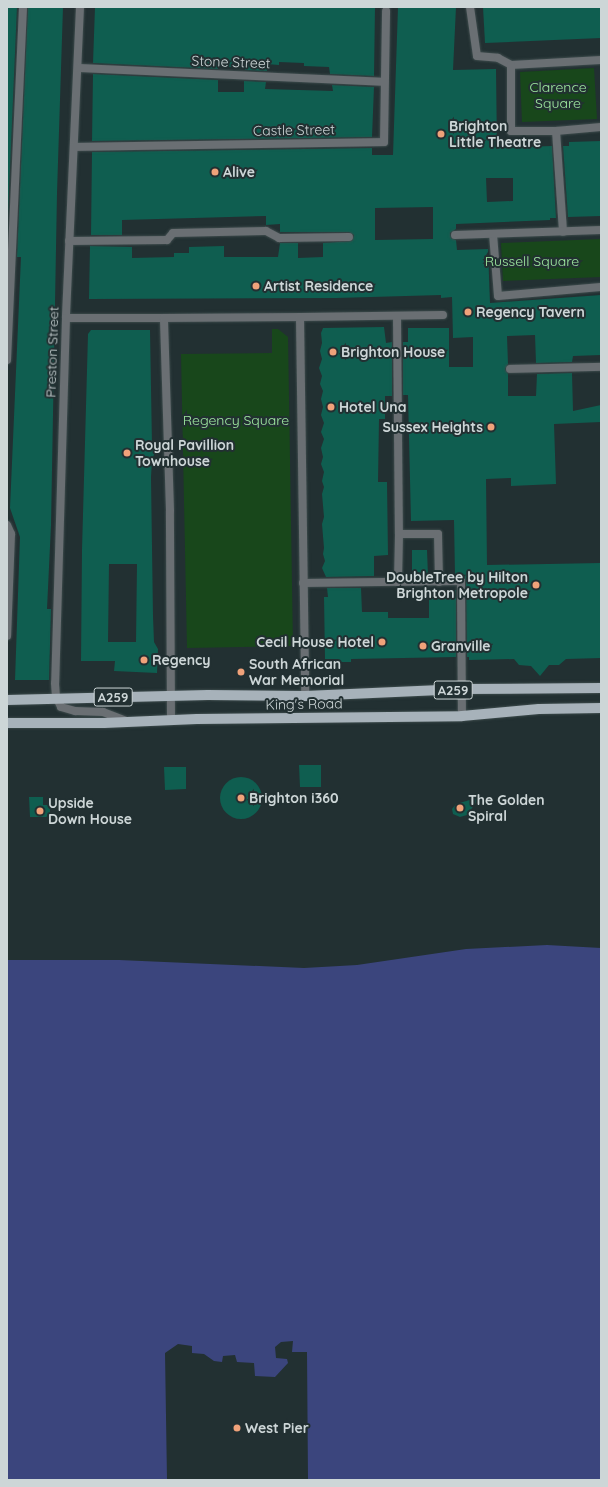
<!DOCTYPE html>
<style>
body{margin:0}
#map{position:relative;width:608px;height:1487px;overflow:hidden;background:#223032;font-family:Quicksand,sans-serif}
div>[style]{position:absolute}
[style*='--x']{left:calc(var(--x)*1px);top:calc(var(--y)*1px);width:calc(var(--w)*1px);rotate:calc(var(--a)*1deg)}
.green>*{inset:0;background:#18471b}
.water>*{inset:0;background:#3b457d}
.pier>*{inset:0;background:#223032}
.building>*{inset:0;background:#0f5e50}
.round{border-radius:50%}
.roads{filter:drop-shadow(0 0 1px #3d4b4c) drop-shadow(0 0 1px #3d4b4c)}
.street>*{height:8px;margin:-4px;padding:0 4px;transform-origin:4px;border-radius:4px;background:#6a6f73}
.primary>*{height:10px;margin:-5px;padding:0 5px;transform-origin:5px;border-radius:5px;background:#a7b2ba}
.dots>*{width:11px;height:11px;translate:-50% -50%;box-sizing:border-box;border:2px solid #223032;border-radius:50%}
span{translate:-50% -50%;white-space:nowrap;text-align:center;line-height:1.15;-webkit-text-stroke:4px #223032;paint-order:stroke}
.shield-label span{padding:1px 3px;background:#223032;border:1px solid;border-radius:3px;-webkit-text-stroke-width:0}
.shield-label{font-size:13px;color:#cdd6d7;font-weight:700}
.street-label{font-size:14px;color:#cdd6d7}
.park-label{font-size:14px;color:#9fe9a0}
.poi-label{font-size:14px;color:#cdd6d7;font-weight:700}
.left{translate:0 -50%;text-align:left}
.right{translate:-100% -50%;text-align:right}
.frame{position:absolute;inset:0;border:8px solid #cdd6d7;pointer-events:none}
</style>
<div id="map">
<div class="green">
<i style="clip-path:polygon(594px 68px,597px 119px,522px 122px,520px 72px)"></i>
<i style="clip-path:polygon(601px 239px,601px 277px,503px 281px,501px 243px)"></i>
<i style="clip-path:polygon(272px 329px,278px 329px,288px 337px,293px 646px,187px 648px,181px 354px,272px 353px)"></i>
</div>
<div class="water">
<i style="clip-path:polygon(547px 945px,601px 948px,601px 1480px,7px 1480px,7px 960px,119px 960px,304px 968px,357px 965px,466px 949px)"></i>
</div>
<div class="pier">
<i style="clip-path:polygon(293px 1341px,292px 1352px,307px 1352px,308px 1480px,167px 1480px,165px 1353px,178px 1344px,192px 1346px,192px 1353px,204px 1354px,214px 1361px,222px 1362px,223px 1356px,235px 1355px,237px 1362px,254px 1363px,255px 1376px,275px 1377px,288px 1363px,287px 1359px,276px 1358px,275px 1347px,281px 1342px)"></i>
</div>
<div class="building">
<i style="clip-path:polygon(7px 7px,17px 7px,7px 239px)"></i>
<i style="clip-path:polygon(28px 7px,63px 7px,57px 193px,51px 525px,47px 609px,51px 609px,49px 680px,15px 680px,20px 537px,10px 508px,21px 257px,17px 257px)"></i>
<i style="clip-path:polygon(95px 7px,375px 7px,374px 76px,330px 74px,329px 67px,304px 66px,304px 63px,279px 62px,279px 65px,267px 64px,267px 71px,245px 70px,245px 68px,231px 67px,218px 67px,218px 69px,93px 63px)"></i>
<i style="clip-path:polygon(evenodd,398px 7px,456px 7px,453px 70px,496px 69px,497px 148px,552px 146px,556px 218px,550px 218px,550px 220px,456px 224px,456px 229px,450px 233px,451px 238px,456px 240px,457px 250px,488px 249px,490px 303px,601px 295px,601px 355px,573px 356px,572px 362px,536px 363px,535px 335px,507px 336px,508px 364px,505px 369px,508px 374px,508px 396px,536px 396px,537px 374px,572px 373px,573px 411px,601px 405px,601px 422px,554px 424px,556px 484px,511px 486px,511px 478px,486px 479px,487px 565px,601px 563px,601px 658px,566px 659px,559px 665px,549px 665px,540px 676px,531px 666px,519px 665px,514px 659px,469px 660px,469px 657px,467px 657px,466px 581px,463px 576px,455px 576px,454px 520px,411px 521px,408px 395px,403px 395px,403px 342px,408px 342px,408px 328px,449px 328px,449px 367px,473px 367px,473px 337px,453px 338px,452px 297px,441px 298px,441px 295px,336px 298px,89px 299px,90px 246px,132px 247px,132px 258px,174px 257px,174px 253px,189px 253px,189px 247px,224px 246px,224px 257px,278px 257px,280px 243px,298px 243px,298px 258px,323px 257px,323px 243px,352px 241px,354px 235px,349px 232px,280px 232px,280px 224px,266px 225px,266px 216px,122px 220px,122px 235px,91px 235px,92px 152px,372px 148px,372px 155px,393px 155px,398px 7px,486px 178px,513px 178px,513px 201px,487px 202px,486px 178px,398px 7px,433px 207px,433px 239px,375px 240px,375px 208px,433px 207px)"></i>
<i style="clip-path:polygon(483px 7px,601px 7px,601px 38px,485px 43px)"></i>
<i style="clip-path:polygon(93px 74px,218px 80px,218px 92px,244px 92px,244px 81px,266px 82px,265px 89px,333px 91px,332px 85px,374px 87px,372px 137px,92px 141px)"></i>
<i style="clip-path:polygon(601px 141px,601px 216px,568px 217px,563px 146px,569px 146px,569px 142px)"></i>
<i style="clip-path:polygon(384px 327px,386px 343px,392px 342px,392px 396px,385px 396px,385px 419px,379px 419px,378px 482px,387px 482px,388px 555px,374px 556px,374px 576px,326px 577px,322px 568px,325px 561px,323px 554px,324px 548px,322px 524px,324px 517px,322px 494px,324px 487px,322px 481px,324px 472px,321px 464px,323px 457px,321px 448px,324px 439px,321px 432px,324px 423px,321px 415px,323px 407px,321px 399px,323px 391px,320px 384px,322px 376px,319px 368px,322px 359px,320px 351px,322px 343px,321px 333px,323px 328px)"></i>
<i style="clip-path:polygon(evenodd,91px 330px,150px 330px,152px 445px,155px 452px,152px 460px,151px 477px,153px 616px,154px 642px,158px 649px,157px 673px,114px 671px,115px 661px,81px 661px,82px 550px,88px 334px,91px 330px,109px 564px,137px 564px,136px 642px,108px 642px,109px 564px)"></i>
<i style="clip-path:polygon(412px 550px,427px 550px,428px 576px,412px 576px)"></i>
<i style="clip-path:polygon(456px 587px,456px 657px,351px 659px,351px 662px,338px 662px,338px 659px,325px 659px,324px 597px,328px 597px,327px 588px,361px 588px,362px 612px,388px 612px,388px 618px,429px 618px,429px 591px,456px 590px)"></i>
<i style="clip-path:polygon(299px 765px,321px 765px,321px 787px,300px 787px)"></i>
<i style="clip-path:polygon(164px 767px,186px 767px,186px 789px,165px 790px)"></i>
<i class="round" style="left:220px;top:777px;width:42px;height:42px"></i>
<i style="clip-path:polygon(29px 797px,43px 797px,43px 805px,50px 805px,50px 817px,30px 817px)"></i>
<i style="clip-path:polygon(480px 797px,467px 815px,460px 817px,453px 814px,452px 809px,456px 804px)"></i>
</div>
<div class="roads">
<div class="street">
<i style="--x:80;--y:7;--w:311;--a:92.6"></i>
<i style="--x:66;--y:318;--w:365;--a:91.7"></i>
<i style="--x:55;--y:683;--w:14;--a:86"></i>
<i style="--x:56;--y:697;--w:11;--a:63"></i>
<i style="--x:61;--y:707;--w:15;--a:16"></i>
<i style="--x:75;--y:711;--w:28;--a:2"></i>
<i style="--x:103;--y:712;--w:25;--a:21"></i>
<i style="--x:470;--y:7;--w:49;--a:81.9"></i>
<i style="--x:477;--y:56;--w:21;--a:5"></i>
<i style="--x:498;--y:58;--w:15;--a:28"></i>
<i style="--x:511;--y:65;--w:90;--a:-3.2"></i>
<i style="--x:511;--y:65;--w:66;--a:90"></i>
<i style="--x:511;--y:131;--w:45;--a:0"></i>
<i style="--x:556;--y:131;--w:45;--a:-5.1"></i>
<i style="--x:78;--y:68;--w:306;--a:2.6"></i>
<i style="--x:556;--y:131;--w:101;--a:86"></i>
<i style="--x:75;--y:147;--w:309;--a:-0.9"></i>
<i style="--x:384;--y:142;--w:131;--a:-89.1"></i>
<i style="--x:493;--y:234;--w:62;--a:85.4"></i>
<i style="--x:498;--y:296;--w:103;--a:-5"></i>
<i style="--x:455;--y:235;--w:146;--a:-2"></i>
<i style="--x:69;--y:241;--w:98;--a:-0.6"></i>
<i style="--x:167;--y:240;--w:9;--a:-49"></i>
<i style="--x:173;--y:233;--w:93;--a:-1.2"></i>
<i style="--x:266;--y:231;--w:15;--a:28"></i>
<i style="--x:279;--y:238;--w:70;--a:-0.8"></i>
<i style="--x:397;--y:316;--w:218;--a:89.5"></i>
<i style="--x:300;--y:317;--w:143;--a:-0.8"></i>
<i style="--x:66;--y:318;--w:98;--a:0"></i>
<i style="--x:7;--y:360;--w:353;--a:-87.4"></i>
<i style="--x:510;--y:369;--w:91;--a:-1.3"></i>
<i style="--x:7;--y:525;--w:10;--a:66"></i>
<i style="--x:11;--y:534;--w:102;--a:92.2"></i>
<i style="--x:398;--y:582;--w:48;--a:-88.8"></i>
<i style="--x:399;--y:534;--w:39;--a:0"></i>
<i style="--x:438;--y:534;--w:48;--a:88.8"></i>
<i style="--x:303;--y:583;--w:158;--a:-0.7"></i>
<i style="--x:461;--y:581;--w:135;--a:89.6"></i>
<i style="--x:171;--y:720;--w:209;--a:-90.3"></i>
<i style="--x:170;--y:511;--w:193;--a:-91.8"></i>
<i style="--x:164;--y:318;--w:136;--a:-0.4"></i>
<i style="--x:300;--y:317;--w:379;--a:89.2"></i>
</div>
<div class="primary">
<i style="--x:7;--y:700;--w:201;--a:-1.4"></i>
<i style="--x:208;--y:695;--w:97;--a:0.6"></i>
<i style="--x:305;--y:696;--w:158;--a:-2.5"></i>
<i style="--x:463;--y:689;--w:138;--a:-0.4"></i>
<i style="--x:7;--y:723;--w:97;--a:0"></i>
<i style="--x:104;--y:723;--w:93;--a:-2.5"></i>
<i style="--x:197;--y:719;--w:265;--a:-0.6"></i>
<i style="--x:462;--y:716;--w:77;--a:-5.2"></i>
<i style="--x:539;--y:709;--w:62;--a:-0.9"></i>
</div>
</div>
<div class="dots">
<i style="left:441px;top:134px;background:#f0a27a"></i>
<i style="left:215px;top:172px;background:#f0a27a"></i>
<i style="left:256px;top:286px;background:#f0a27a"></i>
<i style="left:468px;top:312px;background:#f0a27a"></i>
<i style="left:333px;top:352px;background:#f0a27a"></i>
<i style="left:331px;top:407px;background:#f0a27a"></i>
<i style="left:491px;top:427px;background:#f0a27a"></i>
<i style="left:127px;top:453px;background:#f0a27a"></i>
<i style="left:536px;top:585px;background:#f0a27a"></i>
<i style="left:382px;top:642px;background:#f0a27a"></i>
<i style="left:423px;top:646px;background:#f0a27a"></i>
<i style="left:144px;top:660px;background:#f0a27a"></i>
<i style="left:241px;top:672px;background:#f0a27a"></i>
<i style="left:241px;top:798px;background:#f0a27a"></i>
<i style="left:460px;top:808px;background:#f0a27a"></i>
<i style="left:40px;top:811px;background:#f0a27a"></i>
<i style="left:237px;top:1428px;background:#f0a27a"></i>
</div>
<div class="shield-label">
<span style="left:453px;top:690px">A259</span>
<span style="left:113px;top:697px">A259</span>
</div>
<div class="street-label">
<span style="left:231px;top:62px;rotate:2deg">Stone Street</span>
<span style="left:294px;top:130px;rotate:-1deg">Castle Street</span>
<span style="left:52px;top:352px;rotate:-88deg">Preston Street</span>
<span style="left:304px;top:704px;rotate:-1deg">King's Road</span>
</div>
<div class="park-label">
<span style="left:558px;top:95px">Clarence<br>Square</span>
<span style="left:532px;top:261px">Russell Square</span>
<span style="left:236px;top:420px">Regency Square</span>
</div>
<div class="poi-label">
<span class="left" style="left:449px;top:134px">Brighton<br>Little Theatre</span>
<span class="left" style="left:223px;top:172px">Alive</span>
<span class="left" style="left:264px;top:286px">Artist Residence</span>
<span class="left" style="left:476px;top:312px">Regency Tavern</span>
<span class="left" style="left:341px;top:352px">Brighton House</span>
<span class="left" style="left:339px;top:407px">Hotel Una</span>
<span class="right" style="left:483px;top:427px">Sussex Heights</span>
<span class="left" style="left:135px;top:453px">Royal Pavillion<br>Townhouse</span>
<span class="right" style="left:528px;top:585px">DoubleTree by Hilton<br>Brighton Metropole</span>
<span class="right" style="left:374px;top:642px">Cecil House Hotel</span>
<span class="left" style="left:431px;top:646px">Granville</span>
<span class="left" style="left:152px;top:660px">Regency</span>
<span class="left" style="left:249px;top:672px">South African<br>War Memorial</span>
<span class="left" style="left:249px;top:798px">Brighton i360</span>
<span class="left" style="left:468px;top:808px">The Golden<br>Spiral</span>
<span class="left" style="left:48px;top:811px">Upside<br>Down House</span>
<span class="left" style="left:245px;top:1428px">West Pier</span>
</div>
<div class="frame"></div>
</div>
